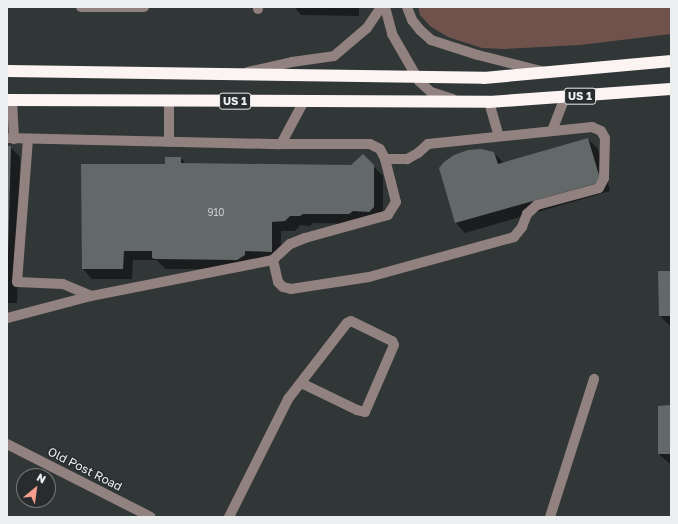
<!DOCTYPE html>
<style>
body{margin:0}
#map{position:relative;width:678px;height:524px;overflow:hidden;background:#313637;font-family:"Golos Text",sans-serif}
div>[style]{position:absolute}
[style*='--x']{left:calc(var(--x)*1px);top:calc(var(--y)*1px);width:calc(var(--w)*1px);rotate:calc(var(--a)*1deg)}
.green>*{inset:0;background:#70524c}
.shadow>*{inset:0;background:#0007}
.building>*{inset:0;background:#636868}
.minor>*{height:10px;margin:-5px;padding:0 5px;transform-origin:5px;border-radius:5px;background:#92827f}
.highway>*{height:12px;margin:-6px;padding:0 6px;transform-origin:6px;border-radius:6px;background:#fcf4f3}
span{translate:-50% -50%;white-space:nowrap;text-align:center;line-height:1.15;-webkit-text-stroke:3px #282c2d;paint-order:stroke}
.number-label{font-size:10px;color:#cacdcd}
.number-label span{-webkit-text-stroke-width:0}
.shield-label span{padding:1px 3px;background:#282c2d;border:1px solid;border-radius:3px;-webkit-text-stroke-width:0}
.shield-label{font-size:11px;color:#ecefef;font-weight:700}
.street-label{font-size:12px;color:#ecefef}
.frame{position:absolute;inset:0;border:8px solid #ecefef;pointer-events:none}
.north{position:absolute;left:16px;top:468px;width:40px;height:40px;box-sizing:border-box;background:#282c2d;border:1px solid #767a7b;border-radius:50%;rotate:29deg;font-size:11px;font-weight:700;line-height:16px;text-align:center;color:#ecefef}
.north::after{content:'';display:block;margin:auto;width:14px;height:18px;background:#f59d8e;clip-path:polygon(50% 0,100% 100%,50% 72%,0 100%)}
</style>
<div id="map">
<div class="green">
<i style="clip-path:polygon(418px 7px,671px 7px,671px 34px,580px 45px,505px 49px,482px 48px,448px 37px,430px 26px,420px 15px)"></i>
</div>
<div class="shadow">
<i style="clip-path:polygon(294px 7px,359px 7px,359px 16px,301px 15px)"></i>
<i style="clip-path:polygon(588px 139px,598px 149px,610px 191px,465px 233px,456px 223px,440px 168px,494px 153px,504px 163px)"></i>
<i style="clip-path:polygon(7px 147px,10px 147px,20px 157px,17px 303px,7px 303px)"></i>
<i style="clip-path:polygon(363px 156px,383px 176px,383px 216px,359px 224px,313px 223px,310px 226px,300px 225px,295px 231px,281px 231px,281px 261px,255px 261px,247px 269px,166px 269px,156px 260px,133px 260px,132px 279px,92px 279px,83px 269px,166px 165px,181px 158px,186px 164px,352px 166px)"></i>
<i style="clip-path:polygon(671px 272px,671px 327px,660px 316px)"></i>
<i style="clip-path:polygon(671px 406px,671px 465px,659px 454px)"></i>
</div>
<div class="building">
<i style="clip-path:polygon(588px 138px,601px 182px,455px 223px,439px 168px,444px 162px,454px 155px,468px 150px,481px 149px,494px 152px,498px 164px)"></i>
<i style="clip-path:polygon(7px 146px,11px 146px,8px 253px,7px 253px)"></i>
<i style="clip-path:polygon(363px 154px,374px 165px,374px 207px,369px 212px,353px 211px,349px 214px,303px 214px,300px 216px,290px 216px,285px 221px,272px 222px,272px 252px,245px 251px,245px 255px,237px 260px,155px 259px,152px 258px,152px 251px,124px 251px,123px 269px,82px 269px,81px 164px,165px 164px,165px 157px,181px 157px,181px 163px,351px 165px)"></i>
<i style="clip-path:polygon(658px 271px,671px 271px,671px 316px,659px 316px)"></i>
<i style="clip-path:polygon(671px 405px,671px 454px,658px 454px,658px 406px)"></i>
</div>
<div class="minor">
<i style="--x:81;--y:7;--w:63;--a:0"></i>
<i style="--x:258;--y:7;--w:2;--a:90"></i>
<i style="--x:385;--y:7;--w:28;--a:75"></i>
<i style="--x:392;--y:34;--w:54;--a:60.1"></i>
<i style="--x:419;--y:81;--w:16;--a:43"></i>
<i style="--x:431;--y:92;--w:23;--a:18"></i>
<i style="--x:407;--y:7;--w:14;--a:69"></i>
<i style="--x:412;--y:20;--w:13;--a:51"></i>
<i style="--x:420;--y:30;--w:15;--a:42"></i>
<i style="--x:431;--y:40;--w:49;--a:17.7"></i>
<i style="--x:478;--y:55;--w:65;--a:14.3"></i>
<i style="--x:248;--y:72;--w:45;--a:-12.8"></i>
<i style="--x:292;--y:62;--w:42;--a:-8.1"></i>
<i style="--x:334;--y:56;--w:43;--a:-40.3"></i>
<i style="--x:367;--y:28;--w:25;--a:-56"></i>
<i style="--x:12;--y:100;--w:39;--a:87"></i>
<i style="--x:489;--y:102;--w:35;--a:74"></i>
<i style="--x:552;--y:131;--w:36;--a:-69"></i>
<i style="--x:7;--y:138;--w:274;--a:1.3"></i>
<i style="--x:281;--y:144;--w:89;--a:0"></i>
<i style="--x:370;--y:144;--w:11;--a:27"></i>
<i style="--x:380;--y:149;--w:11;--a:63"></i>
<i style="--x:385;--y:159;--w:44;--a:75.7"></i>
<i style="--x:396;--y:202;--w:15;--a:122"></i>
<i style="--x:388;--y:215;--w:86;--a:164.5"></i>
<i style="--x:305;--y:238;--w:16;--a:158"></i>
<i style="--x:290;--y:244;--w:23;--a:137"></i>
<i style="--x:273;--y:260;--w:186;--a:168.8"></i>
<i style="--x:91;--y:296;--w:87;--a:165.3"></i>
<i style="--x:28;--y:139;--w:143;--a:94.4"></i>
<i style="--x:17;--y:282;--w:46;--a:2.5"></i>
<i style="--x:63;--y:284;--w:30;--a:23"></i>
<i style="--x:169;--y:142;--w:41;--a:-90"></i>
<i style="--x:281;--y:144;--w:49;--a:-61.9"></i>
<i style="--x:273;--y:260;--w:23;--a:77"></i>
<i style="--x:278;--y:282;--w:7;--a:45"></i>
<i style="--x:283;--y:287;--w:8;--a:14"></i>
<i style="--x:291;--y:289;--w:79;--a:-8.7"></i>
<i style="--x:369;--y:277;--w:150;--a:-15.4"></i>
<i style="--x:514;--y:237;--w:13;--a:-51"></i>
<i style="--x:522;--y:227;--w:14;--a:-69"></i>
<i style="--x:527;--y:214;--w:13;--a:-42"></i>
<i style="--x:537;--y:205;--w:64;--a:-15.3"></i>
<i style="--x:599;--y:188;--w:11;--a:-63"></i>
<i style="--x:604;--y:178;--w:40;--a:-88.6"></i>
<i style="--x:605;--y:138;--w:8;--a:-120"></i>
<i style="--x:601;--y:131;--w:10;--a:-156"></i>
<i style="--x:592;--y:127;--w:165;--a:174.1"></i>
<i style="--x:428;--y:144;--w:13;--a:138"></i>
<i style="--x:418;--y:153;--w:13;--a:151"></i>
<i style="--x:407;--y:159;--w:22;--a:180"></i>
<i style="--x:7;--y:444;--w:161;--a:26.9"></i>
<i style="--x:229;--y:517;--w:132;--a:-63.4"></i>
<i style="--x:288;--y:399;--w:96;--a:-52.2"></i>
<i style="--x:347;--y:323;--w:4;--a:-27"></i>
<i style="--x:351;--y:321;--w:46;--a:26"></i>
<i style="--x:392;--y:341;--w:4;--a:63"></i>
<i style="--x:394;--y:345;--w:73;--a:113.4"></i>
<i style="--x:365;--y:412;--w:8;--a:-166"></i>
<i style="--x:357;--y:410;--w:62;--a:-154.3"></i>
<i style="--x:550;--y:517;--w:145;--a:-72.3"></i>
</div>
<div class="highway">
<i style="--x:7;--y:71;--w:477;--a:0.8"></i>
<i style="--x:484;--y:78;--w:188;--a:-5.2"></i>
<i style="--x:7;--y:100;--w:482;--a:0.2"></i>
<i style="--x:489;--y:102;--w:182;--a:-4.1"></i>
</div>
<div class="number-label">
<span style="left:216px;top:213px">910</span>
</div>
<div class="shield-label">
<span style="left:580px;top:96px">US 1</span>
<span style="left:235px;top:101px">US 1</span>
</div>
<div class="street-label">
<span style="left:85px;top:469px;rotate:27deg">Old Post Road</span>
</div>
<div class="frame"></div>
<div class="north">N</div>
</div>
